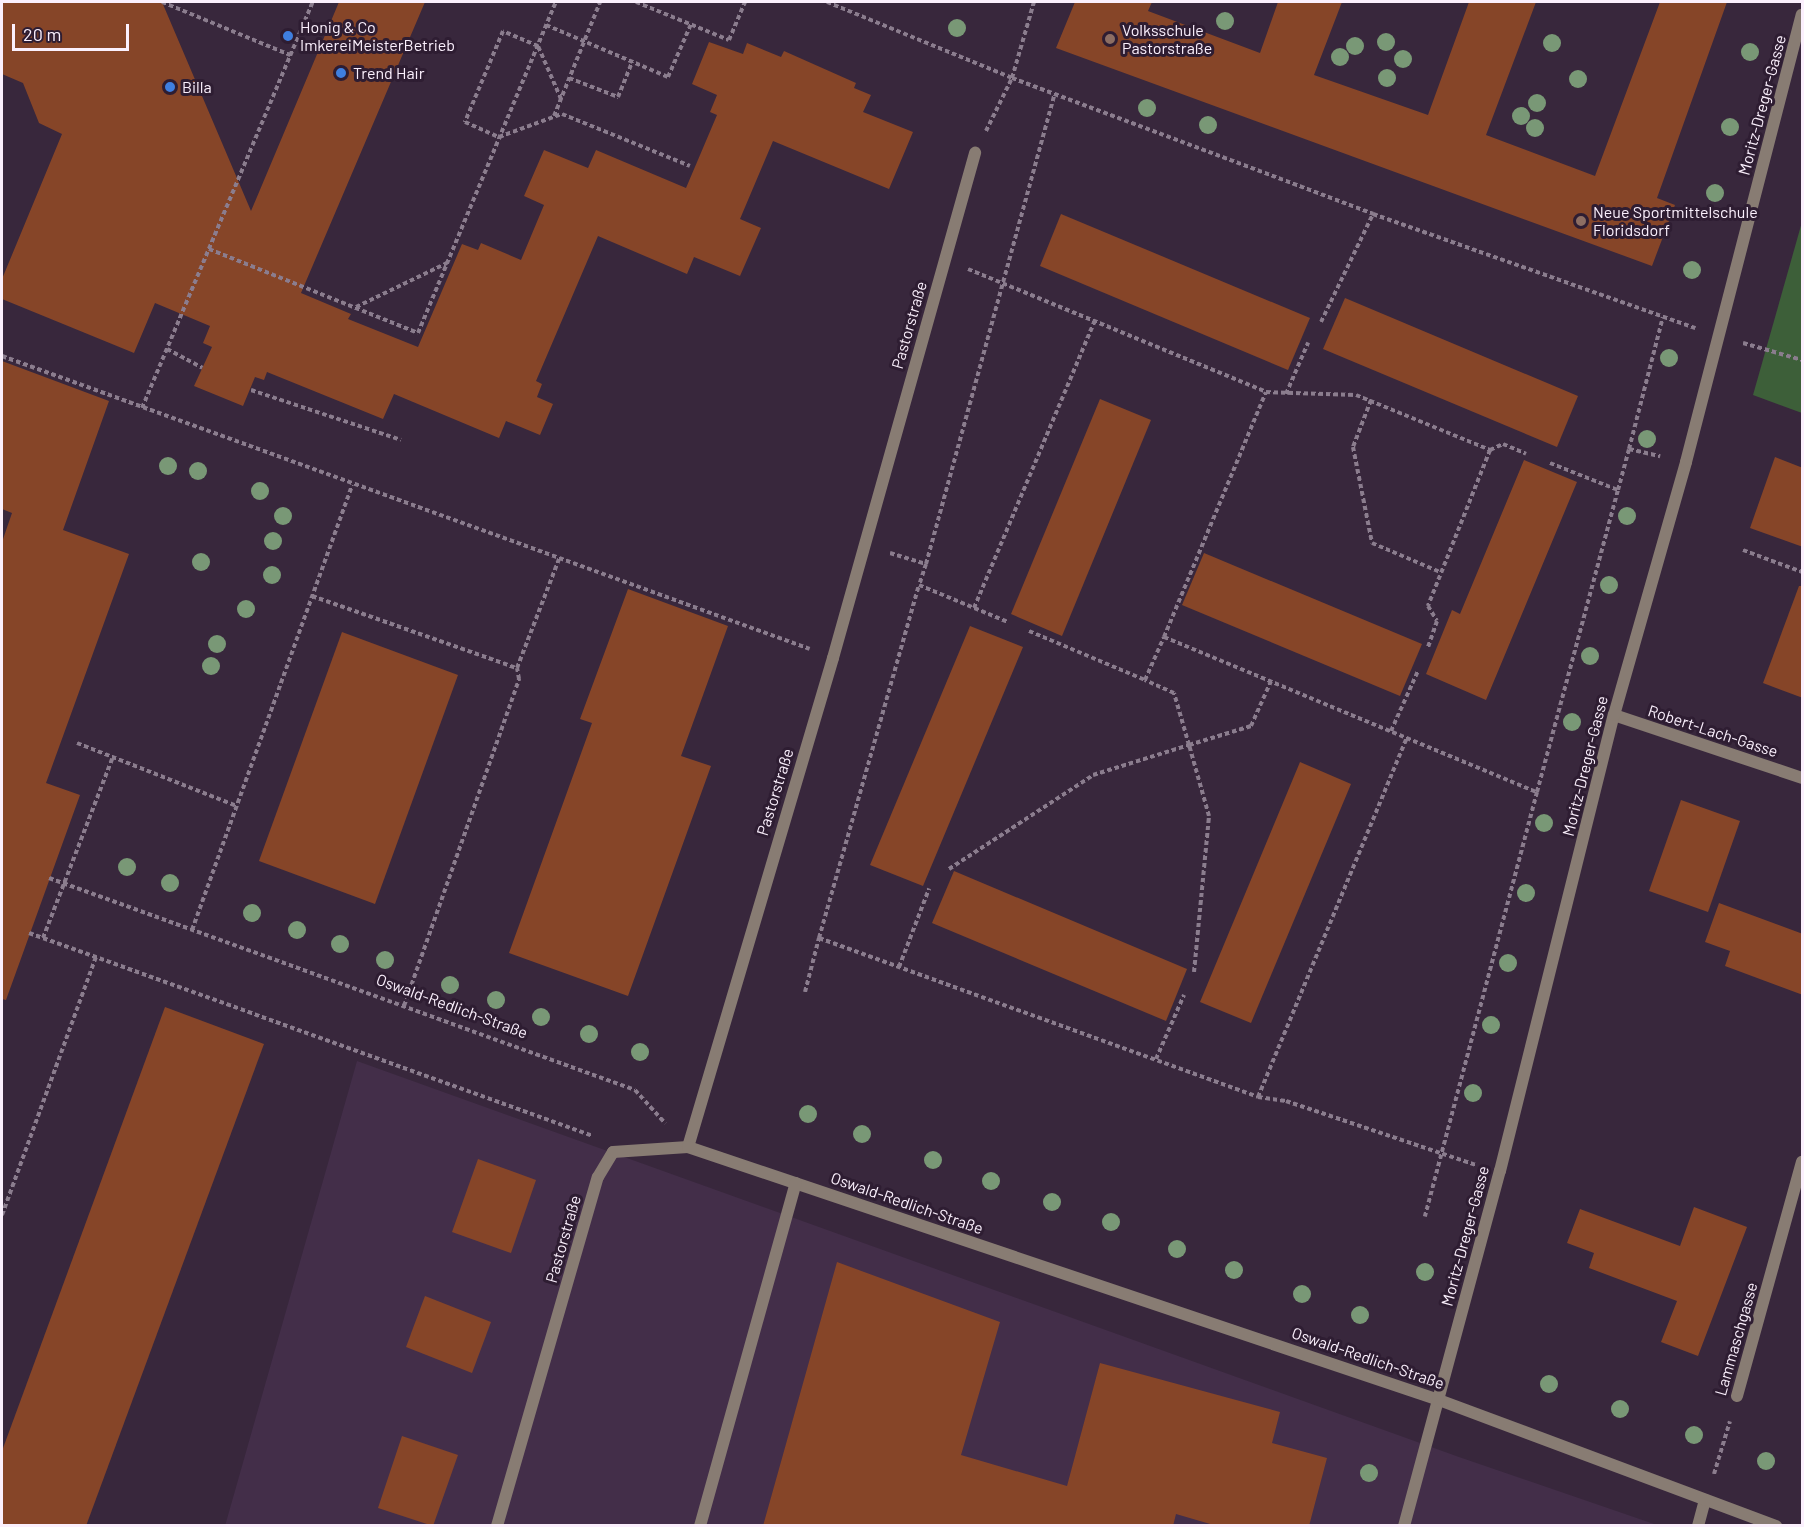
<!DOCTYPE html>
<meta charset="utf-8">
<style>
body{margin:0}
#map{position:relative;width:1804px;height:1527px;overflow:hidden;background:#38273c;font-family:Barlow,sans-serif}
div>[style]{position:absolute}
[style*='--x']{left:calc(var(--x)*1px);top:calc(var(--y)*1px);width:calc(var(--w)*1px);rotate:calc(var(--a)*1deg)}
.built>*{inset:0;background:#432e49}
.green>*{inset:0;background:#3d5f39}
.building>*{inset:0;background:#864528}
.path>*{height:4px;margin-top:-2px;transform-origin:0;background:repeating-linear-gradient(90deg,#8b7d8e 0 4.5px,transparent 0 7.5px)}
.lane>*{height:12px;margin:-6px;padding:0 6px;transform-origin:6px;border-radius:6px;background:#887c73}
.street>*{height:12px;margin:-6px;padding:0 6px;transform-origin:6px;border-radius:6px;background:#887c73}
.trees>*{width:18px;height:18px;margin:-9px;border-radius:50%;background:#799876}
.dots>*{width:16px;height:16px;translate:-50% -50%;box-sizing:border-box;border:3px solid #2e1d32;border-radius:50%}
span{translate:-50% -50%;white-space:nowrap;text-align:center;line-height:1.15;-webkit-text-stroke:6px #2e1d32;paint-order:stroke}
.poi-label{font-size:16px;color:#fbf0fd}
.left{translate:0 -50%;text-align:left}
.street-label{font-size:16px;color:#fbf0fd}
.frame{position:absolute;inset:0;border:3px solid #fbf0fd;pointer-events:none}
.scale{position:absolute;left:12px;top:24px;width:117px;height:27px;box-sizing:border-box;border:3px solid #fbf0fd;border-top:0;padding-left:8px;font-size:18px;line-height:21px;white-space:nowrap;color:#fbf0fd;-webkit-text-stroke:4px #2e1d32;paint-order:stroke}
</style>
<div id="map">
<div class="built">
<i style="clip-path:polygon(357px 1061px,1459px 1457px,1657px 1525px,225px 1526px)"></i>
</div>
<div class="green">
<i style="clip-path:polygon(1802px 222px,1802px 413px,1753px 395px)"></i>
</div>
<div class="building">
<i style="clip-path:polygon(2px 2px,162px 2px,251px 211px,339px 2px,425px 2px,301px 293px,351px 314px,348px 319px,418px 347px,462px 244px,478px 250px,481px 243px,521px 260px,544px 205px,524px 196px,544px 150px,588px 168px,596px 150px,686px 188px,717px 115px,710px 112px,717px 95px,692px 84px,709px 42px,743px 54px,747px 43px,781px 57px,784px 51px,856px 83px,854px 88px,871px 95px,863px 112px,913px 132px,889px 189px,773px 141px,740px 219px,761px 228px,740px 276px,694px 257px,687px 274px,598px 236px,536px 381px,542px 384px,537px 397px,553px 404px,540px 435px,506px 421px,499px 438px,394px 394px,383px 419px,267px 372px,264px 380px,255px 377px,243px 406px,194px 386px,212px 347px,203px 343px,210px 326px,155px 303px,134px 353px,2px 299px,2px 279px,62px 134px,39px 123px,23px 83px,2px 74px)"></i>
<i style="clip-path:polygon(1075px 2px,1152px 2px,1148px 11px,1260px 53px,1278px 2px,1342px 2px,1314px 75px,1428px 115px,1469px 2px,1536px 2px,1486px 135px,1595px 176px,1660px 2px,1727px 2px,1657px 198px,1675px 205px,1652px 266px,1056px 48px)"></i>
<i style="clip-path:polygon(1061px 214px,1310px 318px,1288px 370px,1040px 266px)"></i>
<i style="clip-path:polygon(1345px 298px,1578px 396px,1557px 447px,1323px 349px)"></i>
<i style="clip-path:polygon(2px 361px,109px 401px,63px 530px,129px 554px,46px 783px,80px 795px,6px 1000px,2px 999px,2px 542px,12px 513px,2px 509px)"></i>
<i style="clip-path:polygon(1100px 399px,1151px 420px,1062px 636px,1011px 614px)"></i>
<i style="clip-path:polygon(1775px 457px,1803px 468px,1803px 547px,1750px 528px)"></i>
<i style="clip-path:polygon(1524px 460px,1577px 482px,1486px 700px,1426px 674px,1452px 610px,1460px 614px)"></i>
<i style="clip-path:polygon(1204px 553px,1422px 644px,1400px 696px,1182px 605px)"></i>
<i style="clip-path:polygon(1799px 586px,1803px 586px,1803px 698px,1763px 683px)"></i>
<i style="clip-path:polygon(628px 589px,728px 626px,681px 756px,711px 766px,628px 996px,509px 953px,592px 723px,580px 719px)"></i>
<i style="clip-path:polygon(970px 626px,1023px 647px,923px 886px,870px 865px)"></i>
<i style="clip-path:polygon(342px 632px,458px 675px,375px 904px,259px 861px)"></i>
<i style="clip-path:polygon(1300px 762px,1351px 784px,1251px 1023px,1200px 1002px)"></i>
<i style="clip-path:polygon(1681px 800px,1740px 821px,1708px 912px,1649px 891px)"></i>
<i style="clip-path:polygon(954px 871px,1187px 969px,1166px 1021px,932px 923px)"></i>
<i style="clip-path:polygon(1719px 903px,1803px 934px,1803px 995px,1725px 966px,1730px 951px,1705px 942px)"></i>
<i style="clip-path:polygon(165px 1007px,264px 1044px,86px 1526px,2px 1526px,2px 1451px)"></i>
<i style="clip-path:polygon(478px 1159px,536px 1180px,511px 1253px,452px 1232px)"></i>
<i style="clip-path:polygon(1694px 1207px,1747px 1227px,1698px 1356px,1661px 1342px,1677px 1301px,1589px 1268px,1594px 1253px,1567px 1243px,1580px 1209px,1680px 1246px)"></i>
<i style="clip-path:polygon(837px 1262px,1000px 1322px,961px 1455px,1067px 1486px,1100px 1363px,1280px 1412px,1272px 1443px,1327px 1458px,1309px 1526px,1217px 1526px,1176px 1514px,1173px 1526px,763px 1526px)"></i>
<i style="clip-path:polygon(425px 1296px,491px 1322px,472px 1373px,406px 1347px)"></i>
<i style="clip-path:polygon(402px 1436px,458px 1455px,433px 1526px,378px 1508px)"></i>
</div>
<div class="path">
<i style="--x:162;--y:2;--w:139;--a:22.5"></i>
<i style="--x:636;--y:2;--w:100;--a:22.2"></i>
<i style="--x:729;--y:40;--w:41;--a:-67.2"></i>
<i style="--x:827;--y:2;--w:200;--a:22.3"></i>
<i style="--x:1012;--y:78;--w:386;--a:20.6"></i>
<i style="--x:1373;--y:214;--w:342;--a:19.5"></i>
<i style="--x:546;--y:25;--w:133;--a:23.1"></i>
<i style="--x:668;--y:77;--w:58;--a:-66.5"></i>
<i style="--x:569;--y:78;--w:53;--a:21.2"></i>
<i style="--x:618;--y:97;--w:38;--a:-68"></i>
<i style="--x:561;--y:99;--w:58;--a:-113.5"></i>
<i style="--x:538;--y:46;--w:38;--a:-157"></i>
<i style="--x:503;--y:31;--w:99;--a:112.7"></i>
<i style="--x:465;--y:122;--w:37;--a:24"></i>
<i style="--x:499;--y:137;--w:67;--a:-20.1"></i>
<i style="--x:562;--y:114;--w:138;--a:22.1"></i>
<i style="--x:554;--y:116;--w:123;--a:-68"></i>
<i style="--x:986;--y:131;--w:59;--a:-63.9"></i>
<i style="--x:1012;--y:78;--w:79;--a:-73.9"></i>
<i style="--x:209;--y:249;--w:225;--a:21.9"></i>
<i style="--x:418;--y:333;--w:359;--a:-67.4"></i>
<i style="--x:968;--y:269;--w:322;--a:22.4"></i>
<i style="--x:1266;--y:392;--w:90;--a:1.9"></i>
<i style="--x:1356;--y:395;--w:145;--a:22.3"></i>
<i style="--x:1490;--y:450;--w:168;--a:111.7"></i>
<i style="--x:1428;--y:606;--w:17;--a:59"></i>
<i style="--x:1437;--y:621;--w:28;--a:109"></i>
<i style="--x:356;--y:307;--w:101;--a:-25.8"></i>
<i style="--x:1321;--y:322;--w:120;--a:-64.3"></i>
<i style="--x:1743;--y:343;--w:61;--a:16.1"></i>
<i style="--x:167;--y:349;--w:40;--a:28"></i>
<i style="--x:2;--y:356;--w:859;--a:19.93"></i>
<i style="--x:251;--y:390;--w:158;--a:18.4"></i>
<i style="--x:1286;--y:394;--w:56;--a:-66.7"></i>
<i style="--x:1371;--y:400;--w:50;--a:111"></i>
<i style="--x:1353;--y:447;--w:98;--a:78.8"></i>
<i style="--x:1372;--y:543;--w:74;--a:23.1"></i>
<i style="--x:142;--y:408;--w:441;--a:-67.2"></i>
<i style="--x:1629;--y:449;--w:136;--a:-75.6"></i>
<i style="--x:1490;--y:450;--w:14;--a:-25"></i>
<i style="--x:1503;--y:444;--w:25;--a:23"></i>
<i style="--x:1550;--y:463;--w:73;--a:21.7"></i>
<i style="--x:1618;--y:490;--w:42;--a:-75"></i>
<i style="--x:1629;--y:449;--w:32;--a:13"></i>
<i style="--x:1743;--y:550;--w:63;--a:20.4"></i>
<i style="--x:890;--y:553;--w:38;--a:17"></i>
<i style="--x:926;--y:564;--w:22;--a:108"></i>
<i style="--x:919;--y:585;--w:96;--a:22.6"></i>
<i style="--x:926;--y:564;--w:487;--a:-74.7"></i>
<i style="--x:312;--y:596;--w:217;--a:19.4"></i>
<i style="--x:974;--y:608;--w:312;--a:-67.2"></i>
<i style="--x:1029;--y:631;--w:126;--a:22.9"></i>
<i style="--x:1145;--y:680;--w:47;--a:-66.2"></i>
<i style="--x:1164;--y:637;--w:404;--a:22.6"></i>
<i style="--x:1537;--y:792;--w:439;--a:104.8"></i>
<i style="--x:1164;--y:637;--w:265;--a:-67.4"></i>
<i style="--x:1391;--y:731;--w:66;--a:-65.8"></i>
<i style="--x:77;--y:743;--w:172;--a:21.5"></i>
<i style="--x:1537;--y:792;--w:313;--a:-75"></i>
<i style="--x:949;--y:869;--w:172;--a:-33.1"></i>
<i style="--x:1093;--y:775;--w:101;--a:-17.4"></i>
<i style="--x:1189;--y:745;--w:54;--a:-106.1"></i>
<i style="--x:1174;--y:693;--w:32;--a:-156"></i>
<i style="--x:49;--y:878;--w:623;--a:19.89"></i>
<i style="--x:635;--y:1090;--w:45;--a:47.7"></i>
<i style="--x:192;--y:930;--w:473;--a:-70.2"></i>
<i style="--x:29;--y:933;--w:599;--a:19.8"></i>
<i style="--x:43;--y:938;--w:194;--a:-68.9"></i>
<i style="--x:819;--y:938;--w:367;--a:-74.2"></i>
<i style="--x:899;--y:967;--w:84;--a:-69"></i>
<i style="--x:1194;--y:972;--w:157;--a:-84.5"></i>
<i style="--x:1209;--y:816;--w:74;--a:-105.7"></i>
<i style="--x:1189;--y:745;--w:65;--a:-17"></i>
<i style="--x:1251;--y:726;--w:49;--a:-66"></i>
<i style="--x:805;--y:992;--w:56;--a:-75.5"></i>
<i style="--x:819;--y:938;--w:467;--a:19.9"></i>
<i style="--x:1258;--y:1097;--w:28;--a:8"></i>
<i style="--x:1286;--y:1101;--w:200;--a:18.6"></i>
<i style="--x:404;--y:1006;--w:347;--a:-70.6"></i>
<i style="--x:519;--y:679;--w:11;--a:-100"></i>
<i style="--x:517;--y:668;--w:117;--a:-68.9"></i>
<i style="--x:1156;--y:1059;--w:70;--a:-66.4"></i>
<i style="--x:1258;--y:1097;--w:389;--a:-67.5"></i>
<i style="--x:2;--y:1215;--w:275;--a:-70"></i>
<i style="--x:1714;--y:1474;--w:55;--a:-73.2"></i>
</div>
<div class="lane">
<i style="--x:1698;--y:1526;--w:27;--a:-75"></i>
</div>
<div class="street">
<i style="--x:1614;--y:715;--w:198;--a:18.5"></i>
<i style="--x:688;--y:1147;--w:510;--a:-73.48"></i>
<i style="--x:833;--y:658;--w:525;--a:-74.29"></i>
<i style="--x:1737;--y:1396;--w:243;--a:-74.5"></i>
<i style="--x:497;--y:1526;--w:363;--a:-73.9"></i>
<i style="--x:598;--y:1177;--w:29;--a:-59"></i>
<i style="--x:613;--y:1152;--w:75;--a:-3.8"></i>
<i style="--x:688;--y:1147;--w:792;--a:18.62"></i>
<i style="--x:1439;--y:1400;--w:360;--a:20.5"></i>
<i style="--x:700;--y:1526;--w:356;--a:-74.4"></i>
<i style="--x:1404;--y:1526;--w:368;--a:-74.9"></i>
<i style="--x:1500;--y:1171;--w:470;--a:-76"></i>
<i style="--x:1614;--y:715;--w:263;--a:-74.1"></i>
<i style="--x:1686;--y:462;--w:462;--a:-75.5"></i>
</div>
<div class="trees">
<i style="left:1225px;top:21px"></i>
<i style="left:957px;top:28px"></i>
<i style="left:1386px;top:42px"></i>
<i style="left:1552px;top:43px"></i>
<i style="left:1355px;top:46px"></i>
<i style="left:1750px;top:52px"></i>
<i style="left:1340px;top:57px"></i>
<i style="left:1403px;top:59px"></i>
<i style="left:1387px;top:78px"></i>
<i style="left:1578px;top:79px"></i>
<i style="left:1537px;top:103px"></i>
<i style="left:1147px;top:108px"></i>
<i style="left:1521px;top:116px"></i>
<i style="left:1208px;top:125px"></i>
<i style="left:1730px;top:127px"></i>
<i style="left:1535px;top:128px"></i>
<i style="left:1715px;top:193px"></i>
<i style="left:1692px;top:270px"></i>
<i style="left:1669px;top:358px"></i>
<i style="left:1647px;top:439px"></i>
<i style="left:168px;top:466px"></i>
<i style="left:198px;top:471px"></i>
<i style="left:260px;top:491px"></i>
<i style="left:283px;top:516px"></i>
<i style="left:1627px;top:516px"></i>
<i style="left:273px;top:541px"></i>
<i style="left:201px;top:562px"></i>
<i style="left:272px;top:575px"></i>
<i style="left:1609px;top:585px"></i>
<i style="left:246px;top:609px"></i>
<i style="left:217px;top:644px"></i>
<i style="left:1590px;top:656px"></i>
<i style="left:211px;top:666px"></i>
<i style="left:1572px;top:722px"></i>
<i style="left:1544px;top:823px"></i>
<i style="left:127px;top:867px"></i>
<i style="left:170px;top:883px"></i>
<i style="left:1526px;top:893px"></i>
<i style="left:252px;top:913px"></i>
<i style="left:297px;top:930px"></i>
<i style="left:340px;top:944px"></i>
<i style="left:385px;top:960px"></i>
<i style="left:1508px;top:963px"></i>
<i style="left:450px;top:985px"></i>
<i style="left:496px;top:1000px"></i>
<i style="left:541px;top:1017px"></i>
<i style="left:1491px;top:1025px"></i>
<i style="left:589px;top:1034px"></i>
<i style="left:640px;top:1052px"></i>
<i style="left:1473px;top:1093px"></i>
<i style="left:808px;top:1114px"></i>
<i style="left:862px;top:1134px"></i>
<i style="left:933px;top:1160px"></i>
<i style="left:991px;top:1181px"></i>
<i style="left:1052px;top:1202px"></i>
<i style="left:1111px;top:1222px"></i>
<i style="left:1177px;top:1249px"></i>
<i style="left:1234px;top:1270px"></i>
<i style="left:1425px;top:1272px"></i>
<i style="left:1302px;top:1294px"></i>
<i style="left:1360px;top:1315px"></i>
<i style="left:1549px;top:1384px"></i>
<i style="left:1620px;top:1409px"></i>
<i style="left:1694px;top:1435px"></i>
<i style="left:1766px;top:1461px"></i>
<i style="left:1369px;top:1473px"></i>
</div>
<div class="dots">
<i style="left:288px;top:36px;background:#3f7fe0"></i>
<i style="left:1110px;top:39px;background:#8d6e63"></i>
<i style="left:341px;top:73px;background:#3f7fe0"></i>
<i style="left:170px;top:87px;background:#3f7fe0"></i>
<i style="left:1581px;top:221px;background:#8d6e63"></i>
</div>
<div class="poi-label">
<span class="left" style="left:300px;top:36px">Honig &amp; Co<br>ImkereiMeisterBetrieb</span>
<span class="left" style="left:1122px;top:39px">Volksschule<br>Pastorstraße</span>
<span class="left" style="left:353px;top:73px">Trend Hair</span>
<span class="left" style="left:182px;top:87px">Billa</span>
<span class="left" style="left:1593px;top:221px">Neue Sportmittelschule<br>Floridsdorf</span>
</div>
<div class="street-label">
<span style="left:1762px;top:105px;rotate:-75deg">Moritz-Dreger-Gasse</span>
<span style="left:909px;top:325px;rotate:-74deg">Pastorstraße</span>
<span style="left:1713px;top:731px;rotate:18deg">Robert-Lach-Gasse</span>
<span style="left:1585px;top:766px;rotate:-76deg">Moritz-Dreger-Gasse</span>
<span style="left:775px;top:792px;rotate:-73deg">Pastorstraße</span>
<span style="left:452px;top:1006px;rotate:20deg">Oswald-Redlich-Straße</span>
<span style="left:907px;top:1203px;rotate:19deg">Oswald-Redlich-Straße</span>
<span style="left:1465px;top:1236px;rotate:-75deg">Moritz-Dreger-Gasse</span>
<span style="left:563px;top:1239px;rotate:-74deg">Pastorstraße</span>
<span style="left:1736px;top:1339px;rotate:-74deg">Lammaschgasse</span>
<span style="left:1368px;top:1358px;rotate:19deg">Oswald-Redlich-Straße</span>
</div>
<div class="frame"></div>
<div class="scale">20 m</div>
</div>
